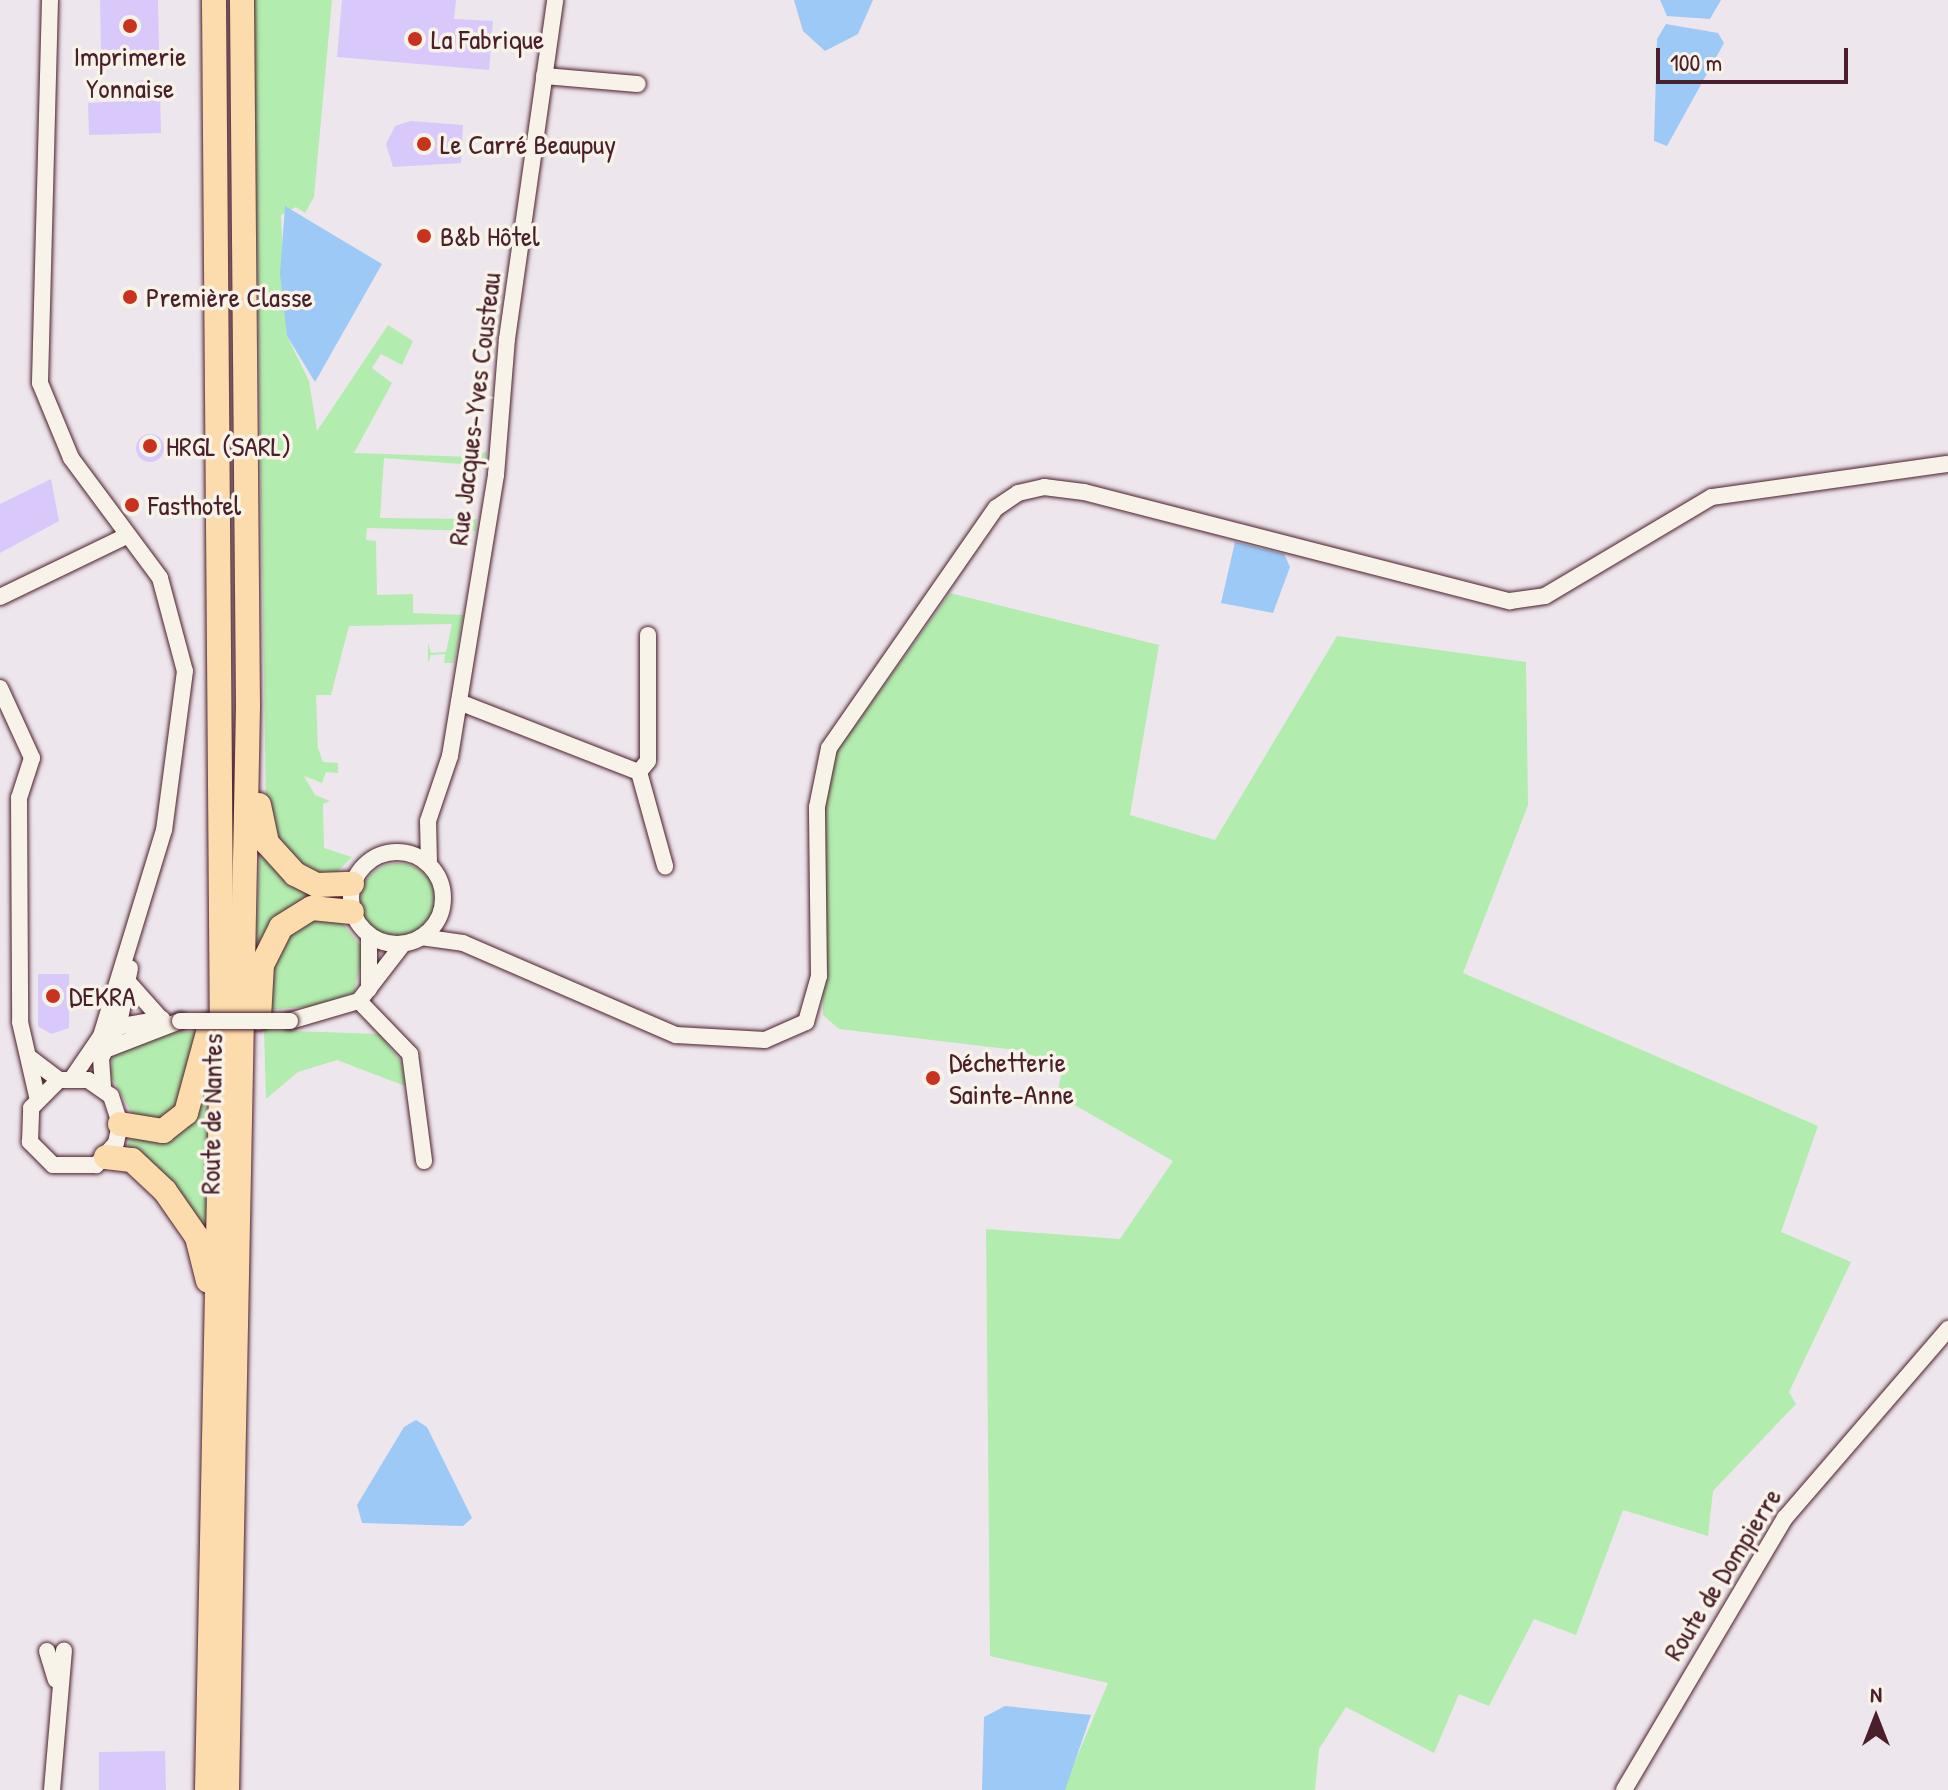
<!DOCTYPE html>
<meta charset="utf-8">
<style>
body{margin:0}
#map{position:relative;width:1948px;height:1790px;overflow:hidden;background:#eee6ed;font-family:"Patrick Hand",sans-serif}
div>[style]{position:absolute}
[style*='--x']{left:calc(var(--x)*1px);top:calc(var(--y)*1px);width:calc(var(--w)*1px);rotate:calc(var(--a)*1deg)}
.green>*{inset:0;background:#b3ecaf}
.round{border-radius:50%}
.water>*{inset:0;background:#9cc9f6}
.building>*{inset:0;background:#d9c9fa}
.roads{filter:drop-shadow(0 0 2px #4a1f2b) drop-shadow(0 0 2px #4a1f2b)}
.minor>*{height:16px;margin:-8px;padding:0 8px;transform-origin:8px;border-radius:8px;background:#f7f3e8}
.minor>.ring{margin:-8px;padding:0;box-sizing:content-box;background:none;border:16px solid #f7f3e8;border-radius:50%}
.highway>*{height:24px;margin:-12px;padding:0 12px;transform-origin:12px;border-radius:12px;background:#fcdcac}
.bridges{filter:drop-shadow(0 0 2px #4a1f2b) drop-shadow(0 0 2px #4a1f2b)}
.minor-bridge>*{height:16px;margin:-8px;padding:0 8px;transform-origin:8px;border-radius:8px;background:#f7f3e8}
.dots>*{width:22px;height:22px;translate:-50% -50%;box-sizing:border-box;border:4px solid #f7f3e8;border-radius:50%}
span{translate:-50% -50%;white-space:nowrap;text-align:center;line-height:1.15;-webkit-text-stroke:7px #f7f3e8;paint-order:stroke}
.poi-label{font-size:28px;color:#4a1f2b}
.left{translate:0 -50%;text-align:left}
.street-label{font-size:28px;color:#4a1f2b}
.north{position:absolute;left:1836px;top:1678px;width:80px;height:80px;-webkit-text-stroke:6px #f7f3e8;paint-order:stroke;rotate:0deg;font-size:22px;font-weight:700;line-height:32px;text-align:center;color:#4a1f2b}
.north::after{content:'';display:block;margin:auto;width:28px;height:36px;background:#4a1f2b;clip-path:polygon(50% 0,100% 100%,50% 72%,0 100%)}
.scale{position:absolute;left:1656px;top:48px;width:192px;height:36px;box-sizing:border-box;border:4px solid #4a1f2b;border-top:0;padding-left:10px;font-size:24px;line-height:28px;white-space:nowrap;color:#4a1f2b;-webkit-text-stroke:6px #f7f3e8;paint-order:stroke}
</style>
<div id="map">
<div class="green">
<i style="clip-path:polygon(253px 0,332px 0,314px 197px,305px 213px,296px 207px,281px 215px,287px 336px,309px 381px,317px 431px,388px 325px,413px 341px,402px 365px,381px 354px,372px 368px,392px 383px,354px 453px,475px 457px,487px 451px,486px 466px,384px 458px,380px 518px,477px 519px,476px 531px,367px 528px,366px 540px,376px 541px,377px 595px,413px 594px,413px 613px,463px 615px,454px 663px,444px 663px,445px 654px,431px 655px,428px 663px,428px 643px,431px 653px,446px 652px,452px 624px,349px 626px,331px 695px,316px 695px,318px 748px,323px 762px,338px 763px,338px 773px,326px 772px,322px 783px,304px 776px,315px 795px,330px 801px,323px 804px,324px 848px,352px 857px,334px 875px,314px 874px,277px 851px,266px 803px)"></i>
<i style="clip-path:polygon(950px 593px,1159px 645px,1130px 815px,1215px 840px,1337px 636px,1526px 662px,1528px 805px,1463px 973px,1818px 1126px,1781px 1232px,1851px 1262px,1789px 1392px,1796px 1404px,1713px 1491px,1708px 1536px,1623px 1510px,1576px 1635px,1534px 1619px,1489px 1706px,1459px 1694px,1434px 1753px,1346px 1707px,1319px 1749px,1315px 1790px,1063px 1790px,1108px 1683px,990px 1656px,986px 1229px,1120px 1239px,1173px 1161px,1057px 1095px,1061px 1075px,1024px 1051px,839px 1029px,823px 1015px,821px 773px)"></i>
<i style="clip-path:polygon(260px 841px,335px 891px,334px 902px,303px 906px,254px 992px)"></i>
<i class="round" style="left:360px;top:863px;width:76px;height:76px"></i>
<i style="clip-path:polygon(336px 915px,364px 950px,354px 992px,319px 1006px,263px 1010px,270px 956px,303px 918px)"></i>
<i style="clip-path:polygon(264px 1030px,379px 1034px,402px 1063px,405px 1086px,337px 1060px,298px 1072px,266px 1099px)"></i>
<i style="clip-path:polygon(205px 1031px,201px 1067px,165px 1124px,135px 1119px,110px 1074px,113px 1056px,166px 1033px)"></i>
<i style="clip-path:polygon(212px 1094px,209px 1234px,126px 1150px,130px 1139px,172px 1138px,186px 1128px,203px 1095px)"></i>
</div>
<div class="water">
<i style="clip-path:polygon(794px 0,873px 0,858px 34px,825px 51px,803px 31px)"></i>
<i style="clip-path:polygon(1660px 0,1721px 0,1710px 19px,1667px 16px)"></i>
<i style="clip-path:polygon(1666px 24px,1718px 33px,1724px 43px,1667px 146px,1654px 141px,1657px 39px)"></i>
<i style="clip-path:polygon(285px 206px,382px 264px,315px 382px,287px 336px,280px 274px)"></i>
<i style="clip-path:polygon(1235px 542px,1284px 554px,1290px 567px,1273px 613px,1221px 603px)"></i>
<i style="clip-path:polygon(416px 1420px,427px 1427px,472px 1518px,463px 1526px,362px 1523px,357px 1505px,404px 1427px)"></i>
<i style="clip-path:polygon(1005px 1706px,1091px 1715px,1065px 1790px,982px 1790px,984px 1717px)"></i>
</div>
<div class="building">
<i style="clip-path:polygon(100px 0,158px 0,159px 50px,101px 51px)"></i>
<i style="clip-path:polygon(342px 0,456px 0,454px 19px,493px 21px,489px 70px,337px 57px)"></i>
<i style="clip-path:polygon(142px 80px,160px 91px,161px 133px,89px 135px,88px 103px,124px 101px,123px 86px)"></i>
<i style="clip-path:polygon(411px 121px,463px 125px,461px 163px,393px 167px,386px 144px,395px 126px)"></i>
<i class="round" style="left:136px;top:434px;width:28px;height:28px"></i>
<i style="clip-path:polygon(51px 479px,59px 521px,0 553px,0 504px)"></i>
<i style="clip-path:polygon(38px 974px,69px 974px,69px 1028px,51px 1034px,38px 1026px)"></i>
<i style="clip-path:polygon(165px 1751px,166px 1790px,99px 1790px,99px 1752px)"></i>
</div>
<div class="roads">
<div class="minor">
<i style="--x:50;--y:0;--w:383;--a:91.5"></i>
<i style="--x:40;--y:383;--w:81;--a:67.5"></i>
<i style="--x:71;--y:458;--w:149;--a:53.4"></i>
<i style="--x:160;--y:578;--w:96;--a:75"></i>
<i style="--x:185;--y:671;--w:160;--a:97.5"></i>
<i style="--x:164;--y:830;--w:215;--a:107"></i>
<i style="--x:101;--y:1036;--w:50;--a:124.3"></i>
<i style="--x:544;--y:76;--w:94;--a:4.9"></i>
<i style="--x:0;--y:597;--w:142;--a:-25.8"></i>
<i style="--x:0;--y:688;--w:77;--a:65.4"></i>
<i style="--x:32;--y:758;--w:42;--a:108"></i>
<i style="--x:19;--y:798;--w:224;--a:89.7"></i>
<i style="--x:20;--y:1022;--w:76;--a:77.1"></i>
<i style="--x:459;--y:702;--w:193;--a:21.3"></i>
<i style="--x:639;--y:772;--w:14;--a:-51"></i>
<i style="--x:648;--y:761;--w:126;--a:-90"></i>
<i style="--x:639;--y:772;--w:98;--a:74.5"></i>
<i class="ring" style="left:351px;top:852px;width:76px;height:76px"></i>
<i style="--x:429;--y:864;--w:43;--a:-91.3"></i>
<i style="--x:428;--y:821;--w:69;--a:-71.3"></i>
<i style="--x:450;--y:756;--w:285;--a:-80.7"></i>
<i style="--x:496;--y:475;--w:136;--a:-85.4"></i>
<i style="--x:507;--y:339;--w:342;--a:-81.9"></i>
<i style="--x:421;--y:937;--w:42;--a:8.1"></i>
<i style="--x:463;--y:943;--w:232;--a:23.4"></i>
<i style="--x:676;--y:1035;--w:89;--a:3.2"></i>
<i style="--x:765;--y:1040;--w:45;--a:-23.7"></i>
<i style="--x:806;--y:1022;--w:48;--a:-74.2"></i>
<i style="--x:819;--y:976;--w:169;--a:-90.7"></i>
<i style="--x:817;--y:807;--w:60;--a:-78.5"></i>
<i style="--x:829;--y:748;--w:292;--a:-55.2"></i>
<i style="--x:996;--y:508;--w:27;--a:-34"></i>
<i style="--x:1018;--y:493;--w:27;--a:-13"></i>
<i style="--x:1044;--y:487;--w:40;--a:7.1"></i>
<i style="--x:1084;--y:492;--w:440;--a:14.4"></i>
<i style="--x:1510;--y:601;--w:35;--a:-8"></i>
<i style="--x:1545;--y:596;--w:194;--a:-30.7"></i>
<i style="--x:1712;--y:497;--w:238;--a:-8"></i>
<i style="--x:129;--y:983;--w:48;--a:48.4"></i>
<i style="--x:369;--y:989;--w:53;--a:-90"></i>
<i style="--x:359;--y:1001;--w:74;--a:46.1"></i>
<i style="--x:410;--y:1054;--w:108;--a:82.5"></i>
<i style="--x:290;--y:1021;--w:72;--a:-16.2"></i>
<i style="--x:359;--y:1001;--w:72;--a:-52.3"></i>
<i style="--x:111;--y:1028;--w:52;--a:-10"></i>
<i style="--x:110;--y:1048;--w:75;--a:-21.1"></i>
<i style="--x:30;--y:1058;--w:36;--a:37"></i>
<i style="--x:59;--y:1080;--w:29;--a:0"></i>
<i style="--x:88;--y:1080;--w:28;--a:35"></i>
<i style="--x:111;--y:1096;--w:29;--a:72"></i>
<i style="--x:120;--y:1124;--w:19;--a:102"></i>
<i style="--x:116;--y:1143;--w:30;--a:132"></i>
<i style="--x:96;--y:1165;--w:43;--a:180"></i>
<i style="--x:53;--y:1165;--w:33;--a:-135"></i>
<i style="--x:30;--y:1142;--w:34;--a:-88"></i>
<i style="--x:31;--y:1108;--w:40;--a:-45"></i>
<i style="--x:103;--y:1087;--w:29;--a:-94"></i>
<i style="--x:101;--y:1058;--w:38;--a:-62"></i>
<i style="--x:119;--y:1024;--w:57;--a:-78.9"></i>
<i style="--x:47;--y:1651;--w:30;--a:73"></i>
<i style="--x:52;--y:1790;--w:140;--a:-85.1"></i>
<i style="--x:1624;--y:1790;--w:316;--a:-59.4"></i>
<i style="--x:1785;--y:1518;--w:250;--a:-49.2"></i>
</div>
<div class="highway">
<i style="--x:259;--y:805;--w:39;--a:78"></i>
<i style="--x:267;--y:843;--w:42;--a:47.9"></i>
<i style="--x:295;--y:874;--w:25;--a:27"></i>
<i style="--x:317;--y:885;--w:35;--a:-2"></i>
<i style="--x:259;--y:1018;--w:53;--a:-86.8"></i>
<i style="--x:262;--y:965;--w:42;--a:-63.4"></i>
<i style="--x:281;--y:927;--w:36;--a:-32"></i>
<i style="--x:312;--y:908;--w:40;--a:5.7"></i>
<i style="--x:120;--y:1124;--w:44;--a:9.2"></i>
<i style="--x:163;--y:1131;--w:29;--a:-38"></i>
<i style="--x:186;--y:1113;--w:91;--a:-74.7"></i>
<i style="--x:106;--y:1157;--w:26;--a:7"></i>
<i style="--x:132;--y:1160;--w:45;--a:43.2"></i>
<i style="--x:165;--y:1191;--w:56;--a:55.2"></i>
<i style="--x:197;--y:1237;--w:45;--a:76"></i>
<i style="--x:207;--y:1790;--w:746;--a:-88.85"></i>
<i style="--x:222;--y:1044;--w:1044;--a:-90.44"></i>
<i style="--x:227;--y:1790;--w:1085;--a:-88.89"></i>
<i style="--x:248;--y:705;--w:705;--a:-90.49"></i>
</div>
</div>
<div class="bridges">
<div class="minor-bridge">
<i style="--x:180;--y:1021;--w:110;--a:0"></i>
</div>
</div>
<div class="dots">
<i style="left:130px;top:26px;background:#c8321e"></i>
<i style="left:415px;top:39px;background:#c8321e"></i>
<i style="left:424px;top:144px;background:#c8321e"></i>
<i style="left:424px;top:236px;background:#c8321e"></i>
<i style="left:130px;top:297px;background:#c8321e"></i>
<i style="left:150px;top:446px;background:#c8321e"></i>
<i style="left:132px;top:505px;background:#c8321e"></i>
<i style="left:53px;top:996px;background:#c8321e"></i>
<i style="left:933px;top:1078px;background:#c8321e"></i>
</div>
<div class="poi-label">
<span class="left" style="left:431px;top:39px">La Fabrique</span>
<span style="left:130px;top:72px">Imprimerie<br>Yonnaise</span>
<span class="left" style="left:440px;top:144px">Le Carré Beaupuy</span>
<span class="left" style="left:440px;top:236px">B&amp;b Hôtel</span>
<span class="left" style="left:146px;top:297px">Première Classe</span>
<span class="left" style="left:166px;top:446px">HRGL (SARL)</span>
<span class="left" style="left:148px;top:505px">Fasthotel</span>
<span class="left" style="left:69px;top:996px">DEKRA</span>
<span class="left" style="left:949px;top:1078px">Déchetterie<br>Sainte-Anne</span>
</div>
<div class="street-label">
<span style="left:474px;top:409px;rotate:-83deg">Rue Jacques-Yves Cousteau</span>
<span style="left:211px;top:1114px;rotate:-89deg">Route de Nantes</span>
<span style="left:1722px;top:1574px;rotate:-58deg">Route de Dompierre</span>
</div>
<div class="north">N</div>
<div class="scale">100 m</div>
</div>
